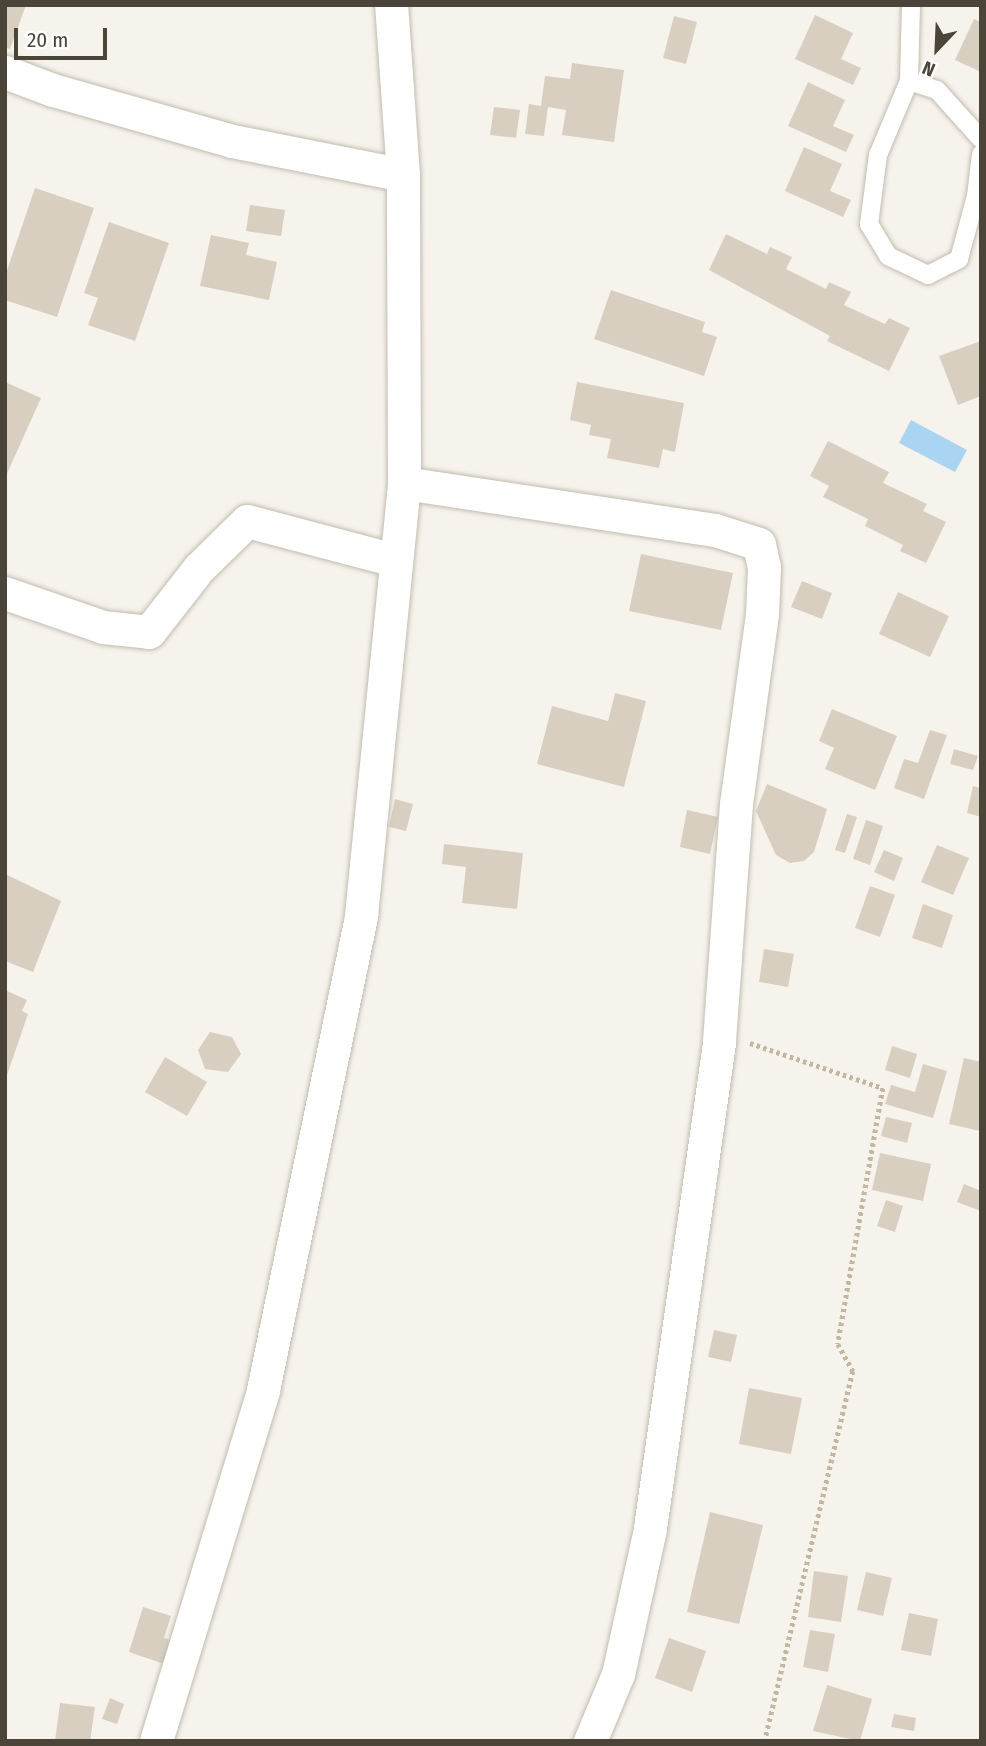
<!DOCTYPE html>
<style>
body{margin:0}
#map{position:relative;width:986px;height:1746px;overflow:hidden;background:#f6f3ec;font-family:"Fira Sans Condensed",sans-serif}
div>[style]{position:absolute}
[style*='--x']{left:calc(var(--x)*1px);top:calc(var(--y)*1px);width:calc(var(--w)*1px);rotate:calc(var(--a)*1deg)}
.water>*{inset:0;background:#a9d4f2}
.building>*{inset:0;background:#d8cfc1}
.path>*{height:4.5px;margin-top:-2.25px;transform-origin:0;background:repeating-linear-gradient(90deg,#c4b79f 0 3.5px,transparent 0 7px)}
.roads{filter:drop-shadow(0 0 2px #c2bbae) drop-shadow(0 0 2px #c2bbae)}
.lane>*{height:18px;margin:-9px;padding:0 9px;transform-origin:9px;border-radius:9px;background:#fff}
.street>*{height:33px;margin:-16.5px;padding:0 16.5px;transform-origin:16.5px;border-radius:16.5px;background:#fff}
span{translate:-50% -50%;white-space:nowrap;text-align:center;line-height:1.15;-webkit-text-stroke:7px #fff;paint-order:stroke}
.frame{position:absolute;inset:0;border:7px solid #4b4439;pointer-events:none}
.north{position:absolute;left:902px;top:14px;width:70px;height:70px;-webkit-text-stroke:5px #fff;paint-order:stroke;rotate:203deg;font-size:19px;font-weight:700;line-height:28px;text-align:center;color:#4b4439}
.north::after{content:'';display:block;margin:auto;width:24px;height:32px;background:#4b4439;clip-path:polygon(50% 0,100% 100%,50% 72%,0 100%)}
.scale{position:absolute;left:14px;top:28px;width:93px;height:32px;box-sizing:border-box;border:4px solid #4b4439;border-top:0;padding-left:9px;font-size:21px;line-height:24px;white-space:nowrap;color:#4b4439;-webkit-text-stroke:5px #fff;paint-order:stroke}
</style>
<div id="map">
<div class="water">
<i style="clip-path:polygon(911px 420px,967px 450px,955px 472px,899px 443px)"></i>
</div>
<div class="building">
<i style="clip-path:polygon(5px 5px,26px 5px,10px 49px,5px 47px)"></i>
<i style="clip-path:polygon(815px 15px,853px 33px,841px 59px,861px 68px,853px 85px,795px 59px)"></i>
<i style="clip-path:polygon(674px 16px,697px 22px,686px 64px,663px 58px)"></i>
<i style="clip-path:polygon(974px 19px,981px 22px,981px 72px,955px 60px)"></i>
<i style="clip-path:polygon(572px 63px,624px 70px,614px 142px,562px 135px,566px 110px,548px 107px,544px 136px,525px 134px,529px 104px,541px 106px,545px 76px,570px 79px)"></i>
<i style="clip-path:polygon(808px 82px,845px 100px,833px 126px,854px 135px,846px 152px,788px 126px)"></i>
<i style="clip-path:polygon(494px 107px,520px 110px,516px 138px,490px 135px)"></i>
<i style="clip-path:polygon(804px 147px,842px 164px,830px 191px,851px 200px,843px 217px,785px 191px)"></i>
<i style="clip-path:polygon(35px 188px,94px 208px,57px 317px,5px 300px,5px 276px)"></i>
<i style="clip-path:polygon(250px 205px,285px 210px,281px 236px,246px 231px)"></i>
<i style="clip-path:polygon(109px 222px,169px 243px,135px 341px,88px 325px,98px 298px,84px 293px)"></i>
<i style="clip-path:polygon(726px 234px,767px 254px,770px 247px,792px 257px,786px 269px,826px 289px,829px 282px,851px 292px,844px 305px,885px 324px,889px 318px,910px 328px,889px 371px,827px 341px,830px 336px,709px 270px)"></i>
<i style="clip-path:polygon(211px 235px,249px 243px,246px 255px,277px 262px,269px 300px,200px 286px)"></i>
<i style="clip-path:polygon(611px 290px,705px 322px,702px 332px,717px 337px,704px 376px,594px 339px)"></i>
<i style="clip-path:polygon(981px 341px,981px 396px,958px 405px,939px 356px)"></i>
<i style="clip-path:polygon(5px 382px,41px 398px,5px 478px)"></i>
<i style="clip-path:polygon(577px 382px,684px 403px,675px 452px,663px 449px,659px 468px,607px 458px,611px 439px,589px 435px,591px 425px,570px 420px)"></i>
<i style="clip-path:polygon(828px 441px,889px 472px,883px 483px,927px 504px,923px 511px,946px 522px,926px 563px,900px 551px,903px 545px,865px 526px,868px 519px,823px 497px,829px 486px,810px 476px)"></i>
<i style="clip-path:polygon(641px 554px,733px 573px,721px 630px,629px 611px)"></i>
<i style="clip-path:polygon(802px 581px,832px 593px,822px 619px,791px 607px)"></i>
<i style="clip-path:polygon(898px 592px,949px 616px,930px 657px,879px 634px)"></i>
<i style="clip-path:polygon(615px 693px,646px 701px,624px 787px,537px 764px,552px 706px,608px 721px)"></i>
<i style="clip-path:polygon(832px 709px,897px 736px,875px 790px,825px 769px,834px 748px,819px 741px)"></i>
<i style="clip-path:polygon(930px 730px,947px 735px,924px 799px,894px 788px,904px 759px,918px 763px)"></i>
<i style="clip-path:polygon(954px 749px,978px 756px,973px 770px,950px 764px)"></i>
<i style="clip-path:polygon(767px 784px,827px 809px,814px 852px,804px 861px,790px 863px,776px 855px,756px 811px)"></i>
<i style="clip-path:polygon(973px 786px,981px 788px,981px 817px,967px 813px)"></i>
<i style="clip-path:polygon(395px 799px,413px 804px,406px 831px,389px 827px)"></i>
<i style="clip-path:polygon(687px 810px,718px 817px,710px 854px,680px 847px)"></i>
<i style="clip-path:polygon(847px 814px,857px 817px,845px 853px,835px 850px)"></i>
<i style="clip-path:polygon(866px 820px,883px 826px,870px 865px,853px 859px)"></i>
<i style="clip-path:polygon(444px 844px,523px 853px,517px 909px,462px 903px,466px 867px,442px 864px)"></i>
<i style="clip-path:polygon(937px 845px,969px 858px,953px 895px,921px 882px)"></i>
<i style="clip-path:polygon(884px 850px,903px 858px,894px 881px,874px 872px)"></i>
<i style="clip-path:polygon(5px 874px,61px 901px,33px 972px,5px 961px)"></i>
<i style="clip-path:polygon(870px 886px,895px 895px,880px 937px,855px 928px)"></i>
<i style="clip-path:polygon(923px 904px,953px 915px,942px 948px,912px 938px)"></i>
<i style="clip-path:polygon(764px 949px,794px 954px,788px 987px,759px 982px)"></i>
<i style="clip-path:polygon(5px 990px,27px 1000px,22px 1011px,28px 1014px,5px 1081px)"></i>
<i style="clip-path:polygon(210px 1032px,232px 1037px,241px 1054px,228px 1072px,205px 1069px,198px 1050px)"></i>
<i style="clip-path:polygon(892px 1046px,917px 1054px,910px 1078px,885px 1070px)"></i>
<i style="clip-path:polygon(165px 1057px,207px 1082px,187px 1116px,145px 1092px)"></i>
<i style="clip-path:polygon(964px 1058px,981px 1062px,980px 1131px,949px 1124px)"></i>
<i style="clip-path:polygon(923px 1064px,947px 1071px,933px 1118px,885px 1104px,891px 1085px,915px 1092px)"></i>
<i style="clip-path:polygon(886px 1117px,912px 1123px,907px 1143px,881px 1136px)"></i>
<i style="clip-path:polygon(880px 1153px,931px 1164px,923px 1201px,872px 1190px)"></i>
<i style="clip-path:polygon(964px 1184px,981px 1191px,981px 1211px,957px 1202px)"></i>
<i style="clip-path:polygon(886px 1200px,903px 1206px,895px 1232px,877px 1226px)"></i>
<i style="clip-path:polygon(714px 1330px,737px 1335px,731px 1362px,708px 1357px)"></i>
<i style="clip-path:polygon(749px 1388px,802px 1398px,791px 1454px,739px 1444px)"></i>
<i style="clip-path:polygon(710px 1512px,763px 1525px,739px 1624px,687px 1612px)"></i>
<i style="clip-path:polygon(814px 1571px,848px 1576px,841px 1622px,808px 1617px)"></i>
<i style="clip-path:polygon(866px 1572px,892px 1578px,883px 1616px,857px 1610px)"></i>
<i style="clip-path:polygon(143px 1607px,171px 1616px,164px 1638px,172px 1640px,164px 1664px,129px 1652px)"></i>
<i style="clip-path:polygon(909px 1613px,938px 1619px,931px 1656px,901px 1650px)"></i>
<i style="clip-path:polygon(810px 1630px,835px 1634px,828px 1672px,803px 1667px)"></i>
<i style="clip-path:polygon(669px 1638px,706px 1651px,692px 1692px,655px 1678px)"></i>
<i style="clip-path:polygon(827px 1685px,872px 1699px,860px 1741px,813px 1731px)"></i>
<i style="clip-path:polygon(110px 1698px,124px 1704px,117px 1724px,102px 1719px)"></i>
<i style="clip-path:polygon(60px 1703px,95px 1707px,90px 1741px,55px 1741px)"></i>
<i style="clip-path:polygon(894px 1714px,916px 1718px,914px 1731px,891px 1727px)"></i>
</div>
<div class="path">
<i style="--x:750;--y:1043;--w:140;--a:18.7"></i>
<i style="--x:883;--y:1088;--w:260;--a:100"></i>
<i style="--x:838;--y:1344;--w:31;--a:61"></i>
<i style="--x:853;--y:1371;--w:380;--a:103.4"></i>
</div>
<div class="roads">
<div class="lane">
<i style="--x:911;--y:5;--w:76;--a:91.5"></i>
<i style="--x:909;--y:81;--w:80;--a:112.7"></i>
<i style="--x:878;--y:155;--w:70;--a:97.4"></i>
<i style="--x:869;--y:224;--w:37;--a:59"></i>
<i style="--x:888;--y:256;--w:44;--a:25.4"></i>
<i style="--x:928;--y:275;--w:35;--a:-27"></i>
<i style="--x:959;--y:259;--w:65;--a:-74.9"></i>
<i style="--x:976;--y:196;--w:42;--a:-83.2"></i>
<i style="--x:909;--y:81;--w:29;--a:18"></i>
<i style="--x:937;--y:90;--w:66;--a:48.1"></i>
</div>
<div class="street">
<i style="--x:5;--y:72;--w:51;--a:20.6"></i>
<i style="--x:53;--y:90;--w:186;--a:15.9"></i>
<i style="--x:232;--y:141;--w:174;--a:11.2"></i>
<i style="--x:404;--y:483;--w:315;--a:8.6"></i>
<i style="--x:715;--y:530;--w:46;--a:17.7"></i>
<i style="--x:759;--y:544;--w:24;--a:78"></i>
<i style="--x:764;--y:567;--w:47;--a:92.4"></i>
<i style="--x:762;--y:614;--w:192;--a:97.8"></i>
<i style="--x:736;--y:804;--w:240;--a:94.1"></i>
<i style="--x:719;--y:1043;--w:491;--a:98.1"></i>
<i style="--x:650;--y:1529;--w:148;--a:102.4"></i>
<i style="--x:618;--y:1674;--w:73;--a:112.7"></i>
<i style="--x:5;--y:593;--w:104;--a:19.1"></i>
<i style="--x:103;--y:627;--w:46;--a:6.2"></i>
<i style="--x:149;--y:632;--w:81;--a:-52"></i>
<i style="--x:199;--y:568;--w:67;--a:-44.4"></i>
<i style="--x:247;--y:521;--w:153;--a:14.8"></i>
<i style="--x:156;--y:1741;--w:367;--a:-73"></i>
<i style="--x:263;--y:1390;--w:485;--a:-78.3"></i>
<i style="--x:361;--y:915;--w:434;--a:-84.3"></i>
<i style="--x:404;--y:483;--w:308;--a:-90.2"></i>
<i style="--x:403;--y:175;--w:170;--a:-94"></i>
</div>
</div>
<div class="frame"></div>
<div class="north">N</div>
<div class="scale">20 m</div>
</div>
